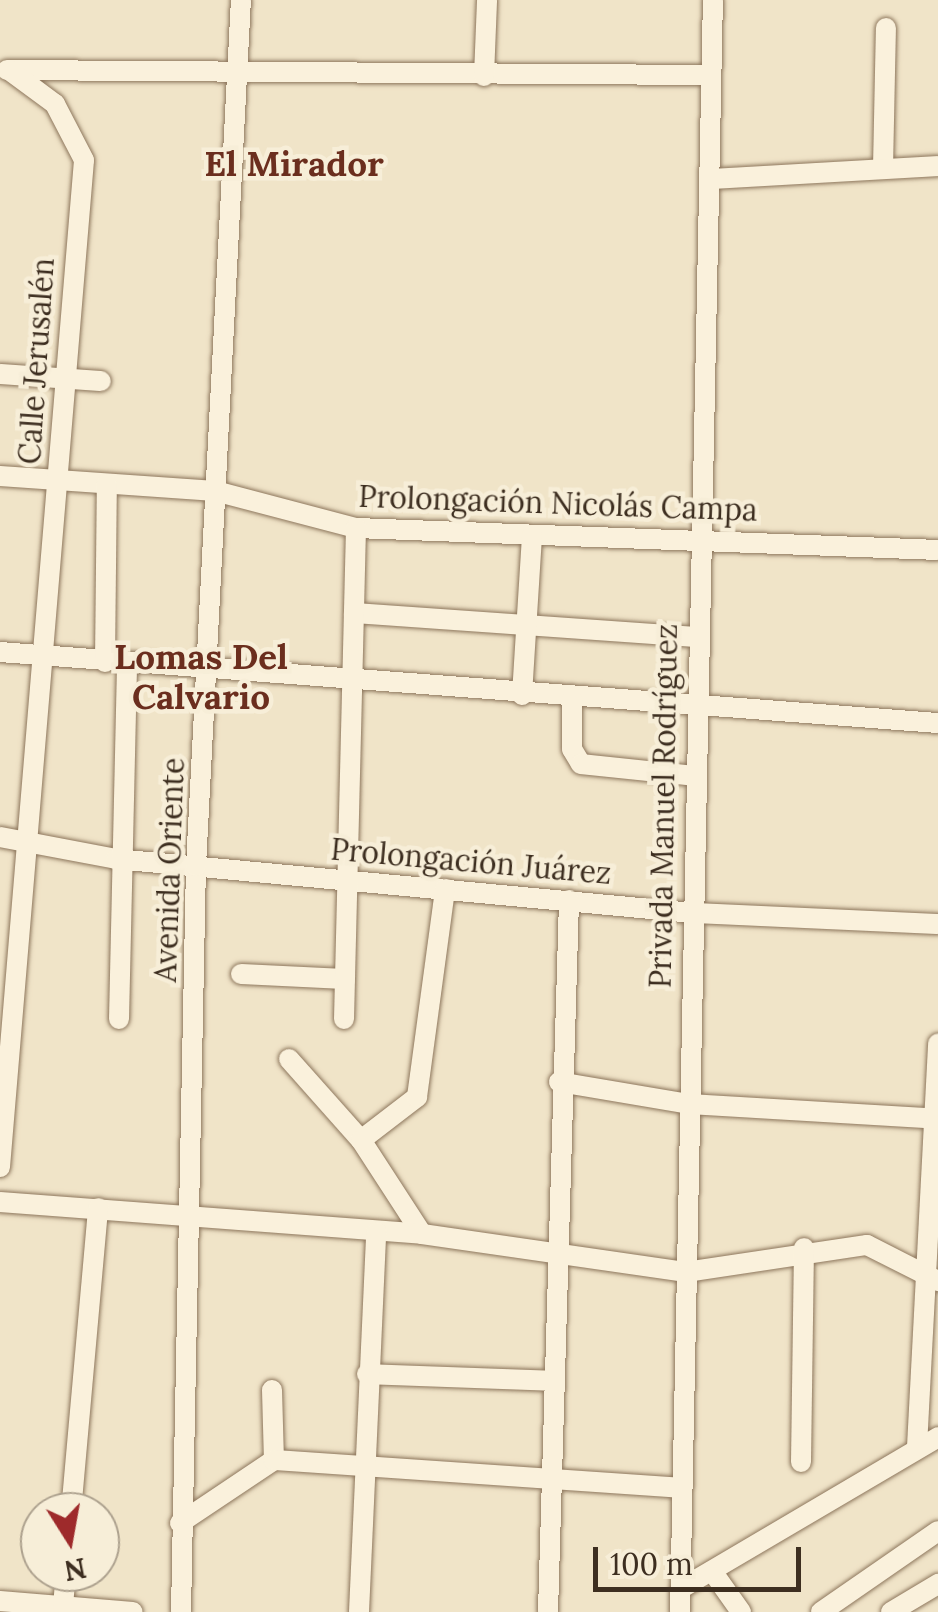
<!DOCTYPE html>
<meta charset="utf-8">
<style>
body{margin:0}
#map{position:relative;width:938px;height:1612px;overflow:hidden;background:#f0e4c8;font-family:Lora,serif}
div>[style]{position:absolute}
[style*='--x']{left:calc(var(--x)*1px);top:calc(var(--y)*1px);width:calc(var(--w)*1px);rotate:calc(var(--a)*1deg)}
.roads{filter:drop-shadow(0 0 2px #8d765c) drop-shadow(0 0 2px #8d765c)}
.minor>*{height:20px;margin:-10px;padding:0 10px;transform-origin:10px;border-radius:10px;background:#faf1dc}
span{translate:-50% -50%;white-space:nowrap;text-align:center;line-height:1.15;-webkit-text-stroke:9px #f7eed8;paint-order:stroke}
.street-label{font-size:30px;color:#3d2e20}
.quarter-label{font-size:35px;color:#6b2e1e;font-weight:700}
.north{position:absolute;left:20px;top:1492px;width:100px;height:100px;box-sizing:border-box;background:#f7eed8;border:2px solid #ada18e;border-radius:50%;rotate:169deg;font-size:28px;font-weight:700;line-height:40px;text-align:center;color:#3d2e20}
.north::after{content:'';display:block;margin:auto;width:35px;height:45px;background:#9e2a2b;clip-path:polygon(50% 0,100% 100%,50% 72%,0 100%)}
.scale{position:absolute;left:593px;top:1547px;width:208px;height:45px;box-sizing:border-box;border:5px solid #3d2e20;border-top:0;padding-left:12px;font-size:30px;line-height:35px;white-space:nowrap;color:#3d2e20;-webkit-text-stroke:8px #f7eed8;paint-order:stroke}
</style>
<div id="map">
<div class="roads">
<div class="minor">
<i style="--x:7;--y:70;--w:704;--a:0.41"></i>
<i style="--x:484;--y:76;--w:76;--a:-87.7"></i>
<i style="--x:883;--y:168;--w:140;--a:-88.8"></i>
<i style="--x:713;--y:179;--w:225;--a:-3.3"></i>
<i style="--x:0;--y:374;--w:101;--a:4"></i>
<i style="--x:0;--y:476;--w:216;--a:4"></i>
<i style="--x:215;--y:491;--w:146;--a:14.7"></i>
<i style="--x:356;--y:528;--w:582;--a:2.16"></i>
<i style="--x:354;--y:613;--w:340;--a:4"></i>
<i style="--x:0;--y:652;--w:941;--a:4.33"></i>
<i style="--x:105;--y:662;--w:178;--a:-89.4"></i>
<i style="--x:522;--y:695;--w:160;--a:-86.4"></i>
<i style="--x:572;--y:700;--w:49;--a:90"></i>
<i style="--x:572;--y:749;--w:17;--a:59"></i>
<i style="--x:581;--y:764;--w:116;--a:6"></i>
<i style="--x:0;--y:837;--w:118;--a:10.7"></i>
<i style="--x:116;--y:859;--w:581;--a:5.34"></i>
<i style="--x:694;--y:913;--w:244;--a:2.6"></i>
<i style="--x:241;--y:974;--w:104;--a:2.8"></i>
<i style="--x:119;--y:1019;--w:356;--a:-88.7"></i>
<i style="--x:344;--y:1019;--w:491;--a:-88.6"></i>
<i style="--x:289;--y:1059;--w:108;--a:48.4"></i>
<i style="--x:361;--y:1140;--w:112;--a:57"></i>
<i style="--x:559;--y:1082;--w:132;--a:9.6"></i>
<i style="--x:689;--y:1104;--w:249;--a:3.4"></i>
<i style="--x:361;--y:1140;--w:71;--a:-37.5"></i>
<i style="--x:417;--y:1097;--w:210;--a:-82.3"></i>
<i style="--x:0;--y:1167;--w:1010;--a:-85.23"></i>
<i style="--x:84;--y:160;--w:63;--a:-117.4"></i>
<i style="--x:55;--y:104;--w:57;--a:-143.5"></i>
<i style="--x:0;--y:1202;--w:423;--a:4.3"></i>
<i style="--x:422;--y:1234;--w:267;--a:8.2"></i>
<i style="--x:686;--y:1272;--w:183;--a:-8.5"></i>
<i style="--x:867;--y:1245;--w:80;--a:26.9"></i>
<i style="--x:367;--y:1374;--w:188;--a:2.1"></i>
<i style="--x:272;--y:1390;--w:70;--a:88.4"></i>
<i style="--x:917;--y:1447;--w:404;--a:-87"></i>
<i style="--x:801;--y:1462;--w:214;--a:-89.2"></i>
<i style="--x:71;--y:1512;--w:305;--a:-84.9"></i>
<i style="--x:180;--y:1523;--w:113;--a:-33.8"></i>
<i style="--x:274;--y:1460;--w:408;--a:3.9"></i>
<i style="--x:712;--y:1571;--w:50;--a:54.7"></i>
<i style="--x:682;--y:1588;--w:297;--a:-30.5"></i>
<i style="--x:0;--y:1601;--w:133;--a:4.7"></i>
<i style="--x:63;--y:1606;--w:34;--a:-85"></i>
<i style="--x:181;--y:1612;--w:746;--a:-88.85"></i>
<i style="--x:196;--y:866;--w:867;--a:-87.03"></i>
<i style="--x:359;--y:1612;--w:380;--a:-87.4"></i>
<i style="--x:548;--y:1612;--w:712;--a:-88.31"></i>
<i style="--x:680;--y:1612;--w:1612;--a:-88.83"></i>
<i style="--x:821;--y:1612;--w:142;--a:-34.7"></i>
<i style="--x:891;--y:1612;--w:55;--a:-30.8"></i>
</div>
</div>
<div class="street-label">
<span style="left:36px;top:361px;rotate:-86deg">Calle Jerusalén</span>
<span style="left:558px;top:503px;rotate:2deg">Prolongación Nicolás Campa</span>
<span style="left:663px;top:806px;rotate:-89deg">Privada Manuel Rodríguez</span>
<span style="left:471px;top:861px;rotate:5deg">Prolongación Juárez</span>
<span style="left:169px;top:870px;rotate:-88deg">Avenida Oriente</span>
</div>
<div class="quarter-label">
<span style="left:294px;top:164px">El Mirador</span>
<span style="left:201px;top:677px">Lomas Del<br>Calvario</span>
</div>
<div class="north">N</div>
<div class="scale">100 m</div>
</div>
